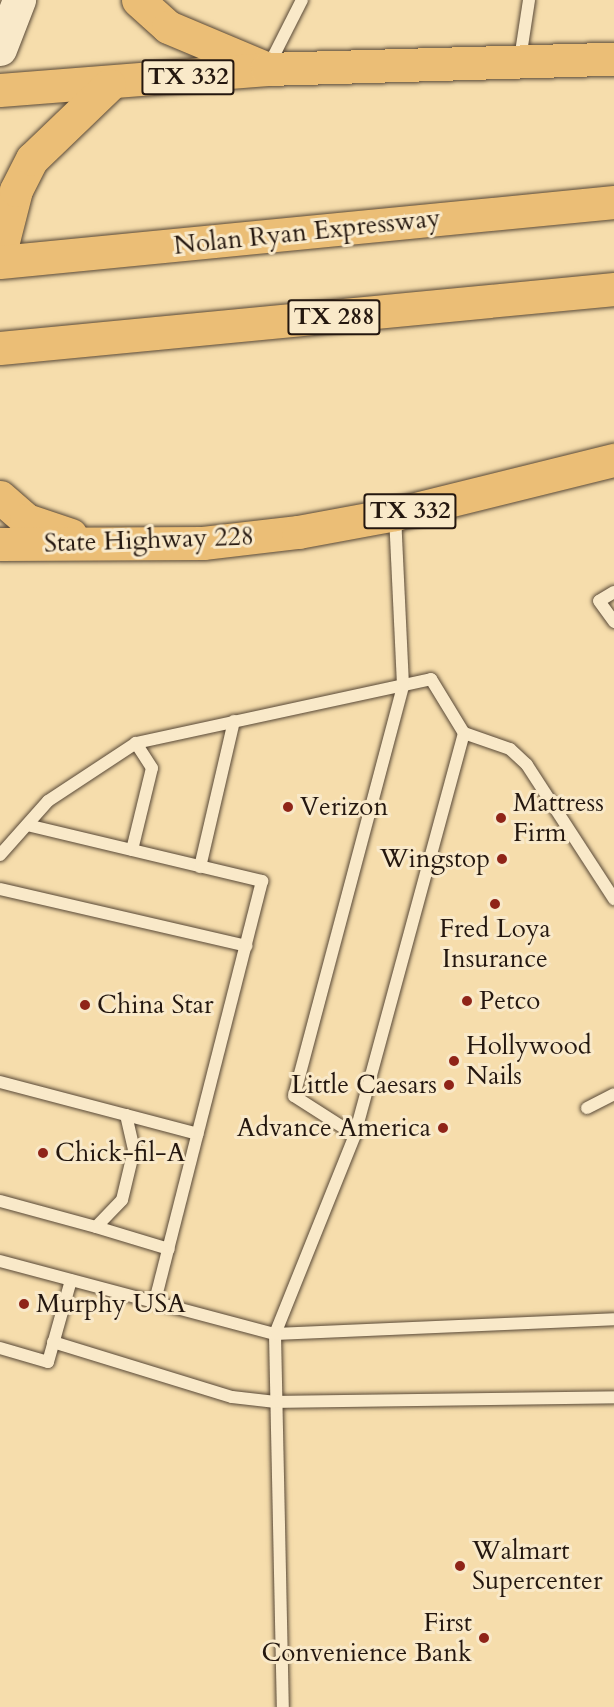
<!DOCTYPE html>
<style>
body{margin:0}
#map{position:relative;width:614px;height:1707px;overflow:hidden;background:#f6ddac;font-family:Cardo,serif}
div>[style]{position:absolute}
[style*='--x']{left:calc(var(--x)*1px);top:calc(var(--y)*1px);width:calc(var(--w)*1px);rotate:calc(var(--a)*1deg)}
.roads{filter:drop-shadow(0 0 2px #584836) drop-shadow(0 0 2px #584836)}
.lane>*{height:12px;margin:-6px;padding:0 6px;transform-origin:6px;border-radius:6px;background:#f9e9c9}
.secondary>*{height:33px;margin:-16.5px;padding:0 16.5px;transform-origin:16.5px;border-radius:16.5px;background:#f9e9c9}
.primary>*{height:33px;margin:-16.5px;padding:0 16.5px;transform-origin:16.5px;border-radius:16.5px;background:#ebbe76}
.highway>*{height:33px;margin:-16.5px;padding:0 16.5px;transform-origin:16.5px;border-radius:16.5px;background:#ebbe76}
.dots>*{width:16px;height:16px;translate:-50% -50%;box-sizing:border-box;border:3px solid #f9e9c9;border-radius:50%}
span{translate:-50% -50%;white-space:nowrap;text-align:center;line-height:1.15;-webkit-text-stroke:6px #f9e9c9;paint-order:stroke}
.shield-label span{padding:2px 4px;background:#f9e9c9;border:2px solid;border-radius:4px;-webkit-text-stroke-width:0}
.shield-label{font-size:24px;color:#24170f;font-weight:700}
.street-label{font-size:26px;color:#24170f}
.poi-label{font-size:26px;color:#24170f}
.left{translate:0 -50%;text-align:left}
.right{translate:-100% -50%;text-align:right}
</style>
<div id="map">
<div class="roads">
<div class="lane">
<i style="--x:520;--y:59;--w:60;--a:-81.3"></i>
<i style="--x:269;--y:65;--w:73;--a:-63.1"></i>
<i style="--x:614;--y:592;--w:17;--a:149"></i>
<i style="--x:599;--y:601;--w:26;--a:54"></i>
<i style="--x:464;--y:733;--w:49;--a:19.2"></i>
<i style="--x:510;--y:749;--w:23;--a:43"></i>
<i style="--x:527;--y:765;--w:160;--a:57"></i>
<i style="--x:27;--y:825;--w:242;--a:13.4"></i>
<i style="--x:262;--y:881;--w:434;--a:104.3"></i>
<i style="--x:132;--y:850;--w:84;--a:-76.3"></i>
<i style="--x:152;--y:768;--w:30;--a:-123"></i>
<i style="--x:0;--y:855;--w:72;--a:-48.4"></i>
<i style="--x:48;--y:801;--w:105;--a:-33.4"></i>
<i style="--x:136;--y:743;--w:302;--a:-12.2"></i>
<i style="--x:431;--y:679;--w:63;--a:58.6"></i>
<i style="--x:464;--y:733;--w:417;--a:105.2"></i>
<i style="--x:355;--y:1135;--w:214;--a:111.9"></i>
<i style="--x:275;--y:1334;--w:373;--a:88.8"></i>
<i style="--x:200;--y:867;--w:150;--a:-76.9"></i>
<i style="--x:0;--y:889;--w:253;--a:13"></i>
<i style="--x:0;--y:1082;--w:130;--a:14.7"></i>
<i style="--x:126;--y:1115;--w:36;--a:77"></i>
<i style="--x:134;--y:1150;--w:51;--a:103.5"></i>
<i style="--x:122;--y:1200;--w:37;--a:134"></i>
<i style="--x:96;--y:1227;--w:99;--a:-164.8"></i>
<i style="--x:587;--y:1108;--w:30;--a:-27"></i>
<i style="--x:126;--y:1115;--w:74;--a:14.8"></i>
<i style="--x:355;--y:1135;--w:72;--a:-147.4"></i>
<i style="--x:294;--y:1096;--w:425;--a:-75.1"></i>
<i style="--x:403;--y:685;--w:170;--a:-92.7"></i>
<i style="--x:96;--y:1227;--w:76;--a:16.8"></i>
<i style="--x:0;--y:1261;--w:285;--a:14.9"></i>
<i style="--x:275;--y:1334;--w:339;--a:-2.5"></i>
<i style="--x:53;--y:1342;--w:187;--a:17.1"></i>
<i style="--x:232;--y:1397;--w:44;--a:6.5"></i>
<i style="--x:276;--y:1402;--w:338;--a:-0.8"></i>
<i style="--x:0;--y:1348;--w:50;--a:16.3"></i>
<i style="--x:48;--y:1362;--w:85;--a:-74.3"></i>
</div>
<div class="secondary">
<i style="--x:0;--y:49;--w:53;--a:-68.8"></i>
</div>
<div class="primary">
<i style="--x:138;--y:0;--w:40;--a:42"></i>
<i style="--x:168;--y:27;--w:103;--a:22.8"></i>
<i style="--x:0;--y:90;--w:268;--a:-4.5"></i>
<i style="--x:267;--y:69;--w:347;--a:-1.7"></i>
<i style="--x:0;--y:253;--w:65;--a:-75.7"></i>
<i style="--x:16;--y:190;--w:35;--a:-63"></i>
<i style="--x:32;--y:159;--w:107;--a:-43.9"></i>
<i style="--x:0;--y:497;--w:35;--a:41"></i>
<i style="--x:26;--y:520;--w:47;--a:18.4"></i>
<i style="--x:0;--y:544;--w:203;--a:-0.3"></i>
<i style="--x:203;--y:543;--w:96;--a:-6.6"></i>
<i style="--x:298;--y:532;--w:99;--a:-10.5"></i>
<i style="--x:395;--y:514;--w:226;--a:-13.9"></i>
</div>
<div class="highway">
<i style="--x:0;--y:262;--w:617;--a:-5.58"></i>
<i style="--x:0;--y:348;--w:617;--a:-5.49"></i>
</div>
</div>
<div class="dots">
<i style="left:288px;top:807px;background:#8f2418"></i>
<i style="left:501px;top:818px;background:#8f2418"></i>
<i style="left:502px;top:859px;background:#8f2418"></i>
<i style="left:495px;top:904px;background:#8f2418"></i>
<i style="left:467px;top:1001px;background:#8f2418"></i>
<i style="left:85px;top:1005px;background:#8f2418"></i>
<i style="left:454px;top:1061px;background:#8f2418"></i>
<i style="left:449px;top:1085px;background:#8f2418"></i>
<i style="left:443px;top:1128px;background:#8f2418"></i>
<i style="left:43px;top:1153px;background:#8f2418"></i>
<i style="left:24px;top:1304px;background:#8f2418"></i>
<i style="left:460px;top:1566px;background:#8f2418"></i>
<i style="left:484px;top:1638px;background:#8f2418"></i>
</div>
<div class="shield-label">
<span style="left:188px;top:77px">TX 332</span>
<span style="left:334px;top:317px">TX 288</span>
<span style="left:410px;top:511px">TX 332</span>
</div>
<div class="street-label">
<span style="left:307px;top:232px;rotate:-6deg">Nolan Ryan Expressway</span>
<span style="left:149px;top:540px;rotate:-2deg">State Highway 228</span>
</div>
<div class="poi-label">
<span class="left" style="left:513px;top:818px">Mattress<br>Firm</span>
<span class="left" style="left:300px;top:807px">Verizon</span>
<span class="right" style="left:490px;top:859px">Wingstop</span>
<span style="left:495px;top:944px">Fred Loya<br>Insurance</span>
<span class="left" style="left:479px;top:1001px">Petco</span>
<span class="left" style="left:97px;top:1005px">China Star</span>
<span class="left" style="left:466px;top:1061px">Hollywood<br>Nails</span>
<span class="right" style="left:437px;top:1085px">Little Caesars</span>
<span class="right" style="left:431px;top:1128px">Advance America</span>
<span class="left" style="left:55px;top:1153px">Chick-fil-A</span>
<span class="left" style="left:36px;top:1304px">Murphy USA</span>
<span class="left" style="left:472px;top:1566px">Walmart<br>Supercenter</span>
<span class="right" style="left:472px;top:1638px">First<br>Convenience Bank</span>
</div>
</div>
